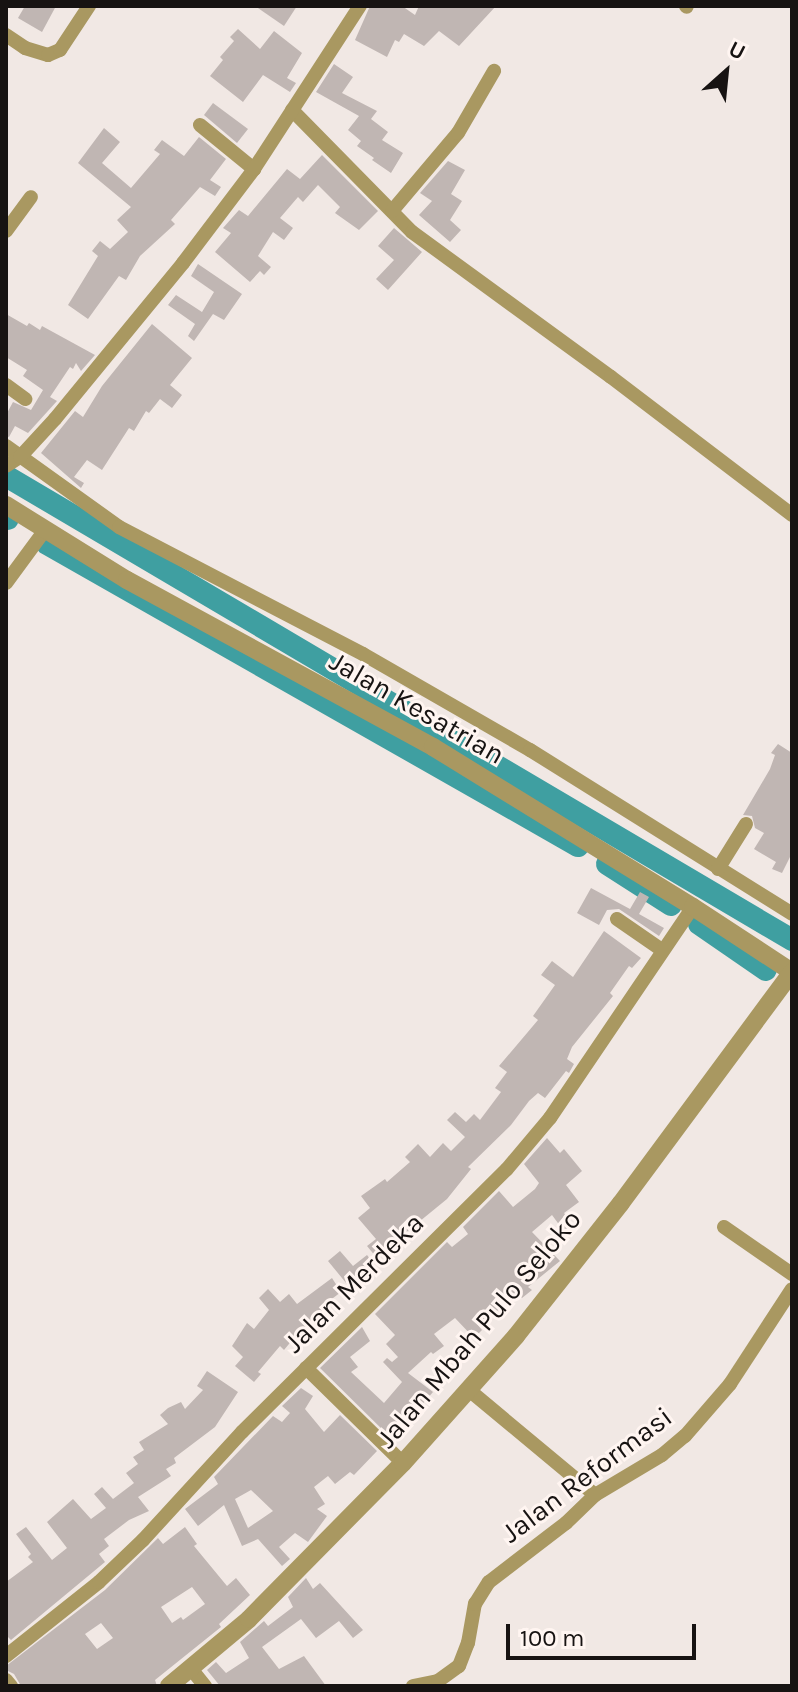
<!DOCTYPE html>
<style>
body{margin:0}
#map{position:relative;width:798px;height:1692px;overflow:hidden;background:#f1e8e4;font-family:Karla,sans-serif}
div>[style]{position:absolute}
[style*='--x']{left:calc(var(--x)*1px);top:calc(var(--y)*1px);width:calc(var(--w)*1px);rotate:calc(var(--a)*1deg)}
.river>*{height:22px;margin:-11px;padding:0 11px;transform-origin:11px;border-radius:11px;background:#3f9fa1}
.building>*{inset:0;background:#c0b6b3}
.minor>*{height:14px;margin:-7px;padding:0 7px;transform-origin:7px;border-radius:7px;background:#a99861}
.tertiary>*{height:18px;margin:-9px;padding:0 9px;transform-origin:9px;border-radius:9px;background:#a99861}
span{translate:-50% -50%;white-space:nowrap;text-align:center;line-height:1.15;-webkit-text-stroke:6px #fff5f1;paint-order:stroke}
.street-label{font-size:28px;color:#171312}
.frame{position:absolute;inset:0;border:8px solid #171312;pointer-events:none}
.north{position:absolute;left:686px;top:32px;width:80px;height:80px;-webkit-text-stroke:6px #fff5f1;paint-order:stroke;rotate:27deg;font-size:22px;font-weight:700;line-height:32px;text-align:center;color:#171312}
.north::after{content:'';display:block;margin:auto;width:28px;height:36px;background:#171312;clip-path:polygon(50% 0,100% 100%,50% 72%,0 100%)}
.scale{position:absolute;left:506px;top:1624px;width:190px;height:36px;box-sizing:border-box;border:4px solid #171312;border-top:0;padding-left:10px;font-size:24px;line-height:28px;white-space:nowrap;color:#171312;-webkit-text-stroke:6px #fff5f1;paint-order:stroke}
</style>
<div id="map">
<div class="river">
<i style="--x:6;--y:476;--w:913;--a:30.55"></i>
<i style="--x:6;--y:518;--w:2;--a:27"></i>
<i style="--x:47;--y:544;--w:611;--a:29.63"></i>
<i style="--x:607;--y:864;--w:76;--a:32.6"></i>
<i style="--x:699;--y:924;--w:81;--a:34.5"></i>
</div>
<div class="building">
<i style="clip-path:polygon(25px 6px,56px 6px,42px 32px,18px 18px)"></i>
<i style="clip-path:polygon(255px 6px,297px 6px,284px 26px)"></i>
<i style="clip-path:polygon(370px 6px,402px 6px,415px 15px,419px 6px,496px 6px,459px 46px,439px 31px,424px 46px,404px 34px,399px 42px,395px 40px,387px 57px,355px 40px)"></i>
<i style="clip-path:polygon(238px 29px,260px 49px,274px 31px,302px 53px,287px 78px,296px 83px,290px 92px,263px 75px,243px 102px,210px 76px,223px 60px,220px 57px,234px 41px,230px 37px)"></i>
<i style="clip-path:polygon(334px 64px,353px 77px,342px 93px,377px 111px,371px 119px,388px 132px,382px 140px,403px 153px,391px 173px,372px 160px,374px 158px,357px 146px,361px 141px,348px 130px,359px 116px,316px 92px)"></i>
<i style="clip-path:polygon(213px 103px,248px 129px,237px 143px,204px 115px)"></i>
<i style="clip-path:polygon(104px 128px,120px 142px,102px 163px,131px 188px,160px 154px,154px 150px,162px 140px,184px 156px,199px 137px,226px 159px,210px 180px,221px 187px,215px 196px,200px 187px,171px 220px,175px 224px,140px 256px,126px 280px,119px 276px,88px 319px,68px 305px,98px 256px,92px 251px,100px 241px,110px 249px,128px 232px,117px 220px,131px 207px,78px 163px)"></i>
<i style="clip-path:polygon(322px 155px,378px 211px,359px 230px,335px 213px,340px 207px,318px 185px,303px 202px,298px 197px,280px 218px,293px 228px,284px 240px,273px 232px,258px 256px,271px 267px,264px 275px,260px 271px,250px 282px,215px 252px,231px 233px,223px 228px,239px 210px,248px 216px,287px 169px,300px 179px)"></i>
<i style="clip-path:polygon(448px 161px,465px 170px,451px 194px,462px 201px,450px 220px,461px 230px,450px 242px,419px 215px,432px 201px,420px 193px)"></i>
<i style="clip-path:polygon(394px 228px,422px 252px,388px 290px,376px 279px,394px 260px,378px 246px)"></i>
<i style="clip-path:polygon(198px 264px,242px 294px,224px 320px,213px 314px,194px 341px,188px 336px,195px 324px,168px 305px,176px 295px,202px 312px,214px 292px,191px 276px)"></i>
<i style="clip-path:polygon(6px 314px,27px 326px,29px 323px,40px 330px,42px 326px,95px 355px,81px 371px,76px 363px,73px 369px,70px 367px,50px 397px,57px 401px,28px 433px,15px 426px,9px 437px,6px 436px,6px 415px,13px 402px,31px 410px,43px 390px,23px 376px,27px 370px,6px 357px)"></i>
<i style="clip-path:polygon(152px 324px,192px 358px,170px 385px,182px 395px,172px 408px,160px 399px,149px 413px,146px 411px,134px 431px,129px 428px,102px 470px,87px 460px,74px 477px,84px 483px,81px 488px,41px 453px,75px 411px,83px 417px,102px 386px)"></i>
<i style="clip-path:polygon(778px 744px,792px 753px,792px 853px,782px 873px,772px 869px,776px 862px,754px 849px,764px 833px,755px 828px,752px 816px,743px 815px,770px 769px,775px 755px,771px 753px)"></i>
<i style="clip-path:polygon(591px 888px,630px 909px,640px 892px,649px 897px,639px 914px,664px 928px,659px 936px,619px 909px,607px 910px,599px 925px,577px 913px)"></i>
<i style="clip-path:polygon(604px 931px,641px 958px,632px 968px,629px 966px,610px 993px,613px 996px,572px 1047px,567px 1059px,574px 1064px,569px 1073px,566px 1071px,545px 1098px,538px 1093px,529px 1101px,511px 1125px,468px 1167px,471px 1169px,447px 1199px,376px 1257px,367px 1246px,376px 1239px,358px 1218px,370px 1208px,361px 1196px,385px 1179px,387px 1182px,410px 1162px,405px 1157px,418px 1144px,430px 1157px,443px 1143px,451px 1151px,465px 1137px,447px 1120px,455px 1112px,466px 1122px,474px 1114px,480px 1120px,501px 1092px,495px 1088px,507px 1072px,499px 1066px,538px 1020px,533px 1016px,555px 985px,541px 975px,552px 961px,573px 977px)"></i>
<i style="clip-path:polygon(547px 1138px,560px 1153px,564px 1149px,582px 1171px,566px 1185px,579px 1202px,564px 1213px,575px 1227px,566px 1234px,552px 1215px,532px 1232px,560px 1261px,528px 1287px,532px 1290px,522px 1298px,520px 1296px,477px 1324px,482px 1330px,474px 1338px,455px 1318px,434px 1334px,444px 1346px,433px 1354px,431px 1352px,408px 1373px,433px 1392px,392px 1439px,320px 1368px,362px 1327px,370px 1341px,350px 1357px,358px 1367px,351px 1372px,384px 1403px,402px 1382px,383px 1362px,387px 1358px,392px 1362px,398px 1357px,386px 1344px,395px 1335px,375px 1314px,447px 1242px,452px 1247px,468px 1234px,463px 1227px,499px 1191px,513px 1207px,535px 1189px,539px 1183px,524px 1164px)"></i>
<i style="clip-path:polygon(340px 1251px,353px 1266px,367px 1255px,380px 1272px,351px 1289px,328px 1261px)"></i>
<i style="clip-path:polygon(332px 1278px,341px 1292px,320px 1308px,324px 1312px,300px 1336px,298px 1333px,284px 1350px,280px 1346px,258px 1372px,261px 1374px,254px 1382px,235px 1366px,243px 1357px,232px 1346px,247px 1323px,254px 1329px,269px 1310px,259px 1298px,268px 1289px,280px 1302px,289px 1294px,297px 1304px)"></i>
<i style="clip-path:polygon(207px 1371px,238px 1392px,215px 1427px,174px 1458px,176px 1463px,166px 1469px,171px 1476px,138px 1497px,149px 1511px,129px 1520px,104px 1539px,109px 1546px,99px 1554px,105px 1562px,11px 1640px,6px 1635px,6px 1582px,33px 1562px,28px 1557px,31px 1554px,16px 1534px,26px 1527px,52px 1560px,67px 1548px,47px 1522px,73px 1499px,91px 1519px,106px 1508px,94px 1494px,102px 1487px,113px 1499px,134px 1483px,126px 1473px,138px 1464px,133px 1457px,144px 1450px,139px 1442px,168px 1424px,160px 1415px,168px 1408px,181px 1402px,185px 1409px,203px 1390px,197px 1386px)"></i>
<i style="clip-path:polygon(evenodd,301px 1388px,313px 1396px,305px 1409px,324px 1432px,340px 1415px,377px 1451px,354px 1475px,350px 1472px,335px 1484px,328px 1476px,314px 1487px,325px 1504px,317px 1509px,327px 1516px,308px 1542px,295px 1533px,279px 1547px,290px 1559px,282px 1566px,258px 1539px,242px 1546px,224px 1505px,198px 1526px,185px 1509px,218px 1484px,214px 1477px,273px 1416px,282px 1422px,290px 1413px,282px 1406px,301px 1388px,251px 1490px,273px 1511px,248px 1528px,235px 1499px,251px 1490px)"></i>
<i style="clip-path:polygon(evenodd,185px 1527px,197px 1544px,194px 1546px,227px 1586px,236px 1578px,250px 1595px,219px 1624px,221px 1627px,155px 1680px,157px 1686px,21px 1686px,14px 1674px,6px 1670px,6px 1666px,105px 1590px,158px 1538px,163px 1544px,185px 1527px,192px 1587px,205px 1604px,183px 1620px,181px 1617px,172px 1623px,161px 1607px,192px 1587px,185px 1527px,101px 1623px,113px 1638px,97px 1649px,85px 1634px,101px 1623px)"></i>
<i style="clip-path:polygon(306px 1578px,313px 1589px,320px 1583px,363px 1630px,353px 1638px,339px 1621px,316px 1638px,301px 1619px,262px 1647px,279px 1669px,304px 1656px,326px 1686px,220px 1686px,207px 1670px,216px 1662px,226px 1673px,249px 1658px,240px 1642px,264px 1621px,268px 1626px,293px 1607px,288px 1597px)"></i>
</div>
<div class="minor">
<i style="--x:686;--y:6;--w:1;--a:45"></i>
<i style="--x:6;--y:35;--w:23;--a:34"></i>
<i style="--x:25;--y:48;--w:24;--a:17"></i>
<i style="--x:48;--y:55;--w:13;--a:-23"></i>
<i style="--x:60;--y:50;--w:53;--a:-56.6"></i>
<i style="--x:292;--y:110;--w:171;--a:45.5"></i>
<i style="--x:412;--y:232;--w:246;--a:36.1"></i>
<i style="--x:611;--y:377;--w:228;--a:37.3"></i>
<i style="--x:200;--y:125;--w:70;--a:39.2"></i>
<i style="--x:392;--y:211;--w:102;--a:-49.8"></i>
<i style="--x:458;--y:133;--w:72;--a:-59.9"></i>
<i style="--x:6;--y:231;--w:42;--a:-53.7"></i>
<i style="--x:6;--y:385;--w:24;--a:36"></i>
<i style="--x:6;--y:446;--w:139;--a:35.6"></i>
<i style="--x:119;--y:527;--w:275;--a:27.5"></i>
<i style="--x:363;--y:654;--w:193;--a:29.9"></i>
<i style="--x:530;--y:750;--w:309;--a:32"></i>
<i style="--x:6;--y:466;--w:17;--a:-33"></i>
<i style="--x:20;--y:457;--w:52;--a:-47.4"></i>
<i style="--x:55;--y:419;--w:202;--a:-50.6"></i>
<i style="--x:183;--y:263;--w:118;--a:-52.9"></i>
<i style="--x:254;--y:169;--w:194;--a:-57"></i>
<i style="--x:6;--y:583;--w:66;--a:-53.7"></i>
<i style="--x:718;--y:869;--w:53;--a:-58.1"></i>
<i style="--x:617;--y:919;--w:55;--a:34.6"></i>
<i style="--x:724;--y:1227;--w:83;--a:34.7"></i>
<i style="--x:306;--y:1368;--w:136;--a:44.4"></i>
<i style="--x:469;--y:1390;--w:164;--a:39.8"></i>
<i style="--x:6;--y:1656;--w:119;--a:-38.5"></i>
<i style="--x:99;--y:1582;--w:61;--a:-43.7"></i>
<i style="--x:143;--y:1540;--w:147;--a:-47.5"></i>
<i style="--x:242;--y:1432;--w:373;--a:-44.8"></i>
<i style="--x:507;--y:1169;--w:67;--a:-49.9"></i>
<i style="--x:550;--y:1118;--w:255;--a:-55.9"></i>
<i style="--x:192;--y:1670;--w:21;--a:51"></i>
<i style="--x:6;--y:1680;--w:8;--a:50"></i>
<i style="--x:413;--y:1686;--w:25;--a:-11"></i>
<i style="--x:438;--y:1681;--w:26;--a:-36"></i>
<i style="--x:459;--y:1666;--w:25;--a:-69"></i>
<i style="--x:468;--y:1643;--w:40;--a:-80"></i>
<i style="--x:475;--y:1604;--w:26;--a:-58"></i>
<i style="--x:489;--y:1582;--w:97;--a:-37.5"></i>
<i style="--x:566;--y:1523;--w:40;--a:-44"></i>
<i style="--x:595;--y:1495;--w:78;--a:-30.8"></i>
<i style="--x:662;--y:1455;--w:30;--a:-40"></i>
<i style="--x:685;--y:1436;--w:69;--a:-49.1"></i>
<i style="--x:730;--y:1384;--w:113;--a:-56.9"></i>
</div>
<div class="tertiary">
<i style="--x:6;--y:505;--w:142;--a:31.8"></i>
<i style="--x:127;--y:580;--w:349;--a:28.6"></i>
<i style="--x:433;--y:747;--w:305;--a:31.6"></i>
<i style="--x:693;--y:907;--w:118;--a:33.3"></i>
<i style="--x:169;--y:1686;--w:104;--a:-39.9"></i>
<i style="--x:249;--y:1619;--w:219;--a:-45.4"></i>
<i style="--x:403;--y:1463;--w:170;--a:-48.3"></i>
<i style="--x:516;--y:1336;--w:169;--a:-51.7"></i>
<i style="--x:621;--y:1203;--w:287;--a:-53.5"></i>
</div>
<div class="street-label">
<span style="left:417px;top:708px;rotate:30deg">Jalan Kesatrian</span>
<span style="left:354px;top:1283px;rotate:-45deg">Jalan Merdeka</span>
<span style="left:479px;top:1329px;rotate:-50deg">Jalan Mbah Pulo Seloko</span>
<span style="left:587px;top:1475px;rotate:-37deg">Jalan Reformasi</span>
</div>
<div class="frame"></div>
<div class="north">U</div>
<div class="scale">100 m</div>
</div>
